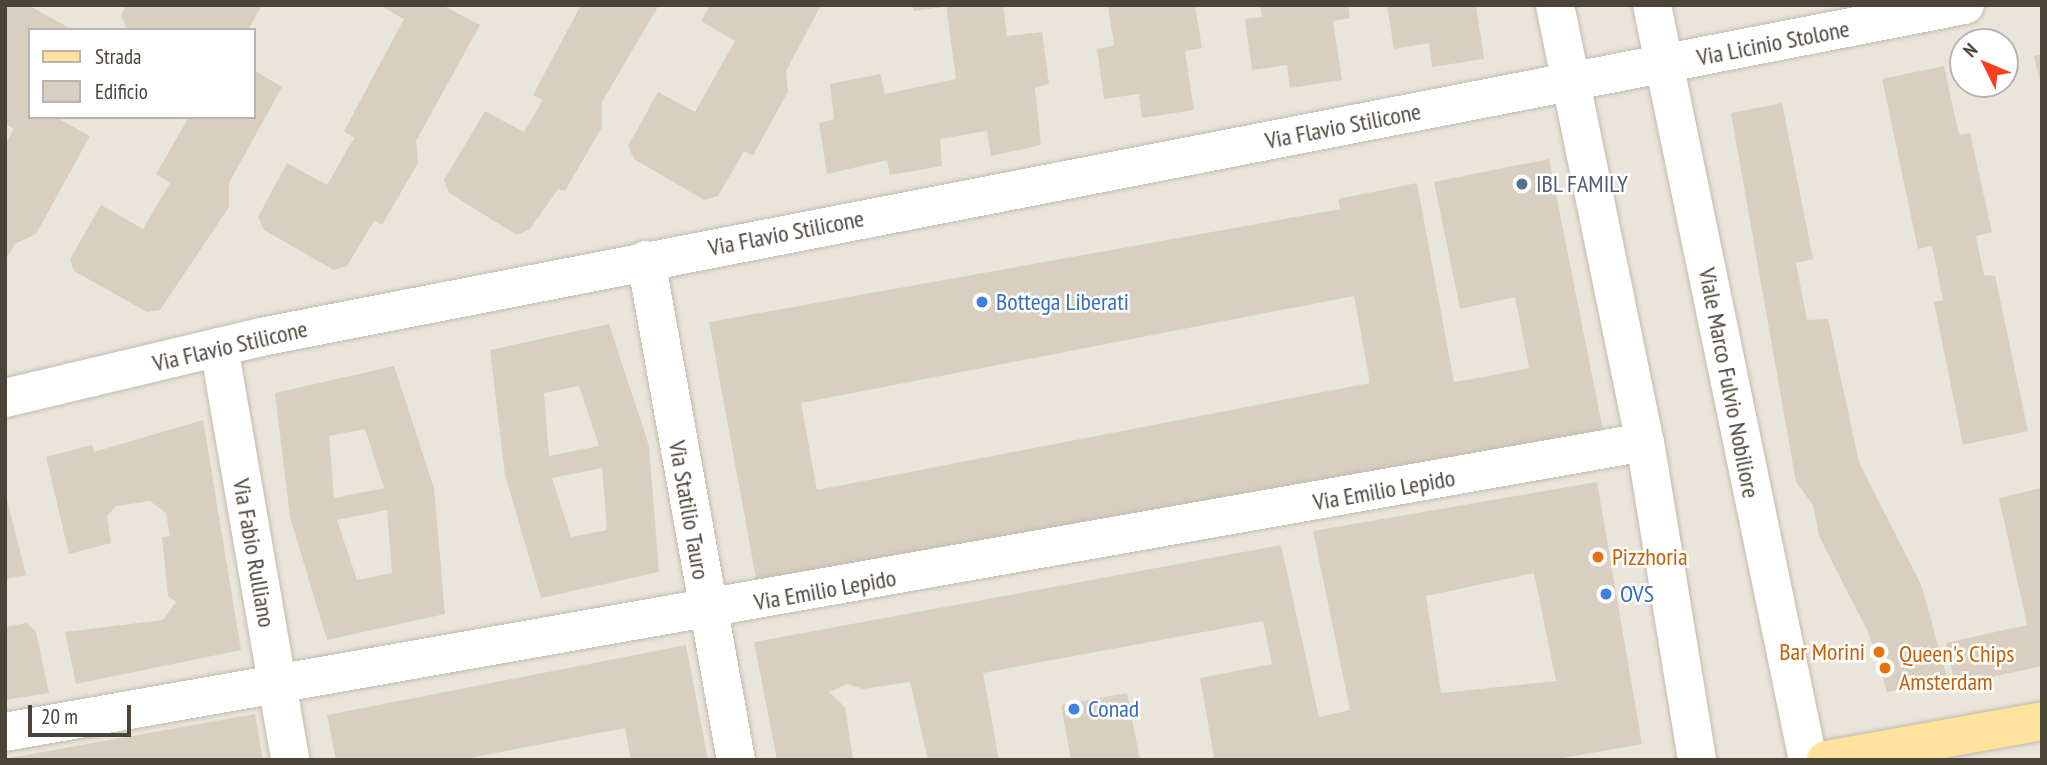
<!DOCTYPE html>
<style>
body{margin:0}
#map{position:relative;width:2047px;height:765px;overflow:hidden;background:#f6f3ec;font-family:"PT Sans Narrow",sans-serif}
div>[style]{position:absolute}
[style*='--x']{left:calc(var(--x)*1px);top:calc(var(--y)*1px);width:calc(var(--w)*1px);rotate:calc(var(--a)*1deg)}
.residential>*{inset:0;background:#eae5da}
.building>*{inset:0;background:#d8cfc1}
.roads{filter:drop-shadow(0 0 2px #c2bbae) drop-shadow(0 0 2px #c2bbae)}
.street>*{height:38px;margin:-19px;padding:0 19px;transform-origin:19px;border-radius:19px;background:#fff}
.primary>*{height:38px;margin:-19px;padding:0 19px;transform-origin:19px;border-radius:19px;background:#ffe39c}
.dots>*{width:19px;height:19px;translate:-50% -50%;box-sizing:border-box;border:4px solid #fff;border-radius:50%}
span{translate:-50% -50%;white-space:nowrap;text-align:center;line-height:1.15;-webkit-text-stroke:5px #fff;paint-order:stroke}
.street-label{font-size:24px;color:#4b4439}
.service-label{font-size:24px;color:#4e5e75}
.left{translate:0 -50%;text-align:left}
.shop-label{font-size:24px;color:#366cbe}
.food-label{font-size:24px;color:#c56008}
.right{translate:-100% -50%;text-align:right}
.frame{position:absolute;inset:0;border:7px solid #4b4439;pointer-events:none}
.legend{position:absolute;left:28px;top:28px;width:228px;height:91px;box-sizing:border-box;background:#fff;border:2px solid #b7b4b0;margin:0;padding:9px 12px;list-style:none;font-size:21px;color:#4b4439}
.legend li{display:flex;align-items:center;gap:14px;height:35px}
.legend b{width:35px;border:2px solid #b7b4b0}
.north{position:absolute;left:1949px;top:28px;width:70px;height:70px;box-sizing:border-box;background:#fff;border:2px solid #b7b4b0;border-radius:50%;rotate:313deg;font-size:19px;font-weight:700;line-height:28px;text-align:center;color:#4b4439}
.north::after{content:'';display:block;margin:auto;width:24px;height:32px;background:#fc3f1d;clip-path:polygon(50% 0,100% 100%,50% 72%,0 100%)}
.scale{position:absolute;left:28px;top:705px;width:103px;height:32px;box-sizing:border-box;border:4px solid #4b4439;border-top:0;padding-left:9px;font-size:21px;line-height:24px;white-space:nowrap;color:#4b4439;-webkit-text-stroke:5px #fff;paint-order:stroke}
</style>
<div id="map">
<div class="residential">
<i style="clip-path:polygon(evenodd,5px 5px,2042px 5px,2042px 760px,5px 760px,5px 5px,30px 30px,254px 30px,254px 117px,30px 117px,30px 30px,5px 5px,1963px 42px,2005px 42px,2005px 84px,1963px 84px,1963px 42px)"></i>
</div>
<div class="building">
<i style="clip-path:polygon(5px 5px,28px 5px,73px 30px,30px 30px,30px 117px,55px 117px,90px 136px,36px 234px,15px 244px,5px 261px,5px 145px,14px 129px,5px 124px)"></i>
<i style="clip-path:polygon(127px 5px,262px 5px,248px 30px,127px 30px,121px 15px)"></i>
<i style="clip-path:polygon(379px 5px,442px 5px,480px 25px,416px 141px,418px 163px,382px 225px,374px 221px,347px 266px,334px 270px,264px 230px,258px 217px,287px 163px,327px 185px,354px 138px,344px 131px,404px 19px)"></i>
<i style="clip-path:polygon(581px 5px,659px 5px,602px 102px,602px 127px,565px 191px,558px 189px,530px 229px,517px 235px,449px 193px,444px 180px,485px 111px,524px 132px,543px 100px,533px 95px)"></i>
<i style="clip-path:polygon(710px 5px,821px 5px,786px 71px,788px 92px,753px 155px,744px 151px,718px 196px,704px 200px,634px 159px,628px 146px,658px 92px,695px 112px,735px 41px,701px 21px)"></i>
<i style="clip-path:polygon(912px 5px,942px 5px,943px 7px,914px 11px)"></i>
<i style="clip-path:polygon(946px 5px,1003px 5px,1007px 36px,1042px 32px,1049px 84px,1035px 88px,1041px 145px,991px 156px,987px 131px,940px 139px,942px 166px,890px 175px,887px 160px,827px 174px,819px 123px,834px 119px,830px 84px,880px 74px,885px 94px,956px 79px)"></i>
<i style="clip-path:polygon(1108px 5px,1195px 5px,1202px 48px,1185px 51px,1194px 110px,1142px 118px,1139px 94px,1104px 99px,1097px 49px,1114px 46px)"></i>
<i style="clip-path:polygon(1260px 5px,1348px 5px,1350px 18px,1333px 21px,1342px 80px,1290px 88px,1287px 65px,1252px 70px,1245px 19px,1262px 17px)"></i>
<i style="clip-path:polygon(1387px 5px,1476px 5px,1484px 59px,1432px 67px,1429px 43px,1394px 49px)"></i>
<i style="clip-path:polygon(2042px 54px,2042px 85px,2041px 85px,2034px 56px)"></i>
<i style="clip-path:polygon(1944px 66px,1959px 135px,1970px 133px,1992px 232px,1976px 236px,1984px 275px,1995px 276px,2028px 431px,1963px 445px,1934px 302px,1943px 300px,1932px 246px,1918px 249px,1882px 79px)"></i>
<i style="clip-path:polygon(254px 70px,282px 87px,229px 183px,229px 207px,160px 310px,147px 312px,74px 271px,70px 259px,101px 205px,143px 229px,170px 183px,156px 174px,189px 117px,254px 117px)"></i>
<i style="clip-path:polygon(1782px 103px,1813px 259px,1796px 263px,1807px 320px,1828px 319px,1859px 462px,1922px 587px,1948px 681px,1887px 692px,1869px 634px,1819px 536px,1813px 505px,1796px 482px,1731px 113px)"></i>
<i style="clip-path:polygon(evenodd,1549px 159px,1603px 430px,758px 589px,709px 322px,1340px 209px,1338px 199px,1417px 183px,1454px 382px,1484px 377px,1529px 368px,1515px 297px,1460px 309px,1434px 182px,1549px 159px,1354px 296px,1370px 383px,817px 490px,801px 403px,1354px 296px)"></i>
<i style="clip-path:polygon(evenodd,609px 324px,649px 446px,659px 572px,541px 598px,505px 475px,490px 350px,609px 324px,579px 386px,599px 446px,549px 456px,544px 393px,579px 386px,609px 324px,602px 468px,607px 530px,571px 537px,552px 478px,602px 468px)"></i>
<i style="clip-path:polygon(evenodd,394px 366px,434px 488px,445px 614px,327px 640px,290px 517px,275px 393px,394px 366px,365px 429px,384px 488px,334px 498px,329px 436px,365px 429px,394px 366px,387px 510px,392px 573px,357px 580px,337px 520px,387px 510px)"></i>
<i style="clip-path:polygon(203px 420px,241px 650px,76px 684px,65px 632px,163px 620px,176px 602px,168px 596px,162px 537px,170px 536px,166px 513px,150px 501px,116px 506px,107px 516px,111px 543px,69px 554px,46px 457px,92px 445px,94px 452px)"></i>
<i style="clip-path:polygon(evenodd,1597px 482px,1642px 744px,1552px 760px,1205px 760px,1214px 757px,1200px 678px,1272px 664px,1263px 621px,983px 673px,999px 760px,928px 760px,910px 682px,863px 689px,847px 684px,829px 692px,845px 707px,853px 760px,777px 760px,754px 642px,1281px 545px,1319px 717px,1350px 710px,1313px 531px,1597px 482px,1534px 573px,1556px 681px,1441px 693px,1426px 596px,1534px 573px)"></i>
<i style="clip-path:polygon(2042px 488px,2042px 666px,1955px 685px,1946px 643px,2027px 625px,1999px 498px)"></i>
<i style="clip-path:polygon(5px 492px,26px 575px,5px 579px)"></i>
<i style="clip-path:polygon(27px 623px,36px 632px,49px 693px,5px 700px,5px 627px)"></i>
<i style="clip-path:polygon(686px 645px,708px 760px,631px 760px,625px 728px,459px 760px,336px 760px,327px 715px)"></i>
<i style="clip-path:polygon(1127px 693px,1140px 760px,1071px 760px,1061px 705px)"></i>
<i style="clip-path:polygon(255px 714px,263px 760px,9px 760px,9px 758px)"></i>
</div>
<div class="roads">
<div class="street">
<i style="--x:1555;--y:5;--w:446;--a:78.4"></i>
<i style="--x:1645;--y:442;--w:322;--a:80.7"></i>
<i style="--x:1652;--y:5;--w:771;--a:78.33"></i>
<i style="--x:646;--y:260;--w:508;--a:79.8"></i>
<i style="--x:219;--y:347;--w:419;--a:80.2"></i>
<i style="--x:5;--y:398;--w:263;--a:-13.4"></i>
<i style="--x:261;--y:337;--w:1736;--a:-11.03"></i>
<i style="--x:5;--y:732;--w:1665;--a:-10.03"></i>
</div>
<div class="primary">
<i style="--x:1826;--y:760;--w:219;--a:-10.2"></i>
</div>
</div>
<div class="dots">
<i style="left:1522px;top:184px;background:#5c6f8a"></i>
<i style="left:982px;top:302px;background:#3f7fe0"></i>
<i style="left:1598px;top:557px;background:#e8710a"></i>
<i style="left:1606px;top:594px;background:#3f7fe0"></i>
<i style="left:1879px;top:652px;background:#e8710a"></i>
<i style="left:1885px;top:668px;background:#e8710a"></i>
<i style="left:1074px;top:709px;background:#3f7fe0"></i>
</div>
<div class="street-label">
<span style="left:1773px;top:43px;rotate:-11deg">Via Licinio Stolone</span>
<span style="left:1343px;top:126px;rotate:-11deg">Via Flavio Stilicone</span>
<span style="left:786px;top:233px;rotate:-11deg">Via Flavio Stilicone</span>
<span style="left:230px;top:346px;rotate:-13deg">Via Flavio Stilicone</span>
<span style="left:1729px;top:383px;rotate:79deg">Viale Marco Fulvio Nobiliore</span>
<span style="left:1384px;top:490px;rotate:-10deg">Via Emilio Lepido</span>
<span style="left:689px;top:510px;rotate:80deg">Via Statilio Tauro</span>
<span style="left:254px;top:553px;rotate:80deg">Via Fabio Rulliano</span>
<span style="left:825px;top:590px;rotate:-10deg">Via Emilio Lepido</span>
</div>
<div class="service-label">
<span class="left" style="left:1536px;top:184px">IBL FAMILY</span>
</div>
<div class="shop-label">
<span class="left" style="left:996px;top:302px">Bottega Liberati</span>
<span class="left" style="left:1620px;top:594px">OVS</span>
<span class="left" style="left:1088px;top:709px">Conad</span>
</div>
<div class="food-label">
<span class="left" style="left:1612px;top:557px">Pizzhoria</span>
<span class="right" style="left:1865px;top:652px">Bar Morini</span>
<span class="left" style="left:1899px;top:668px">Queen's Chips<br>Amsterdam</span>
</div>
<div class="frame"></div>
<ul class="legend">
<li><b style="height:9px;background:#ffe39c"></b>Strada</li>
<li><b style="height:19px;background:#d8cfc1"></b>Edificio</li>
</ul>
<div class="north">N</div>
<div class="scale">20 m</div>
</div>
